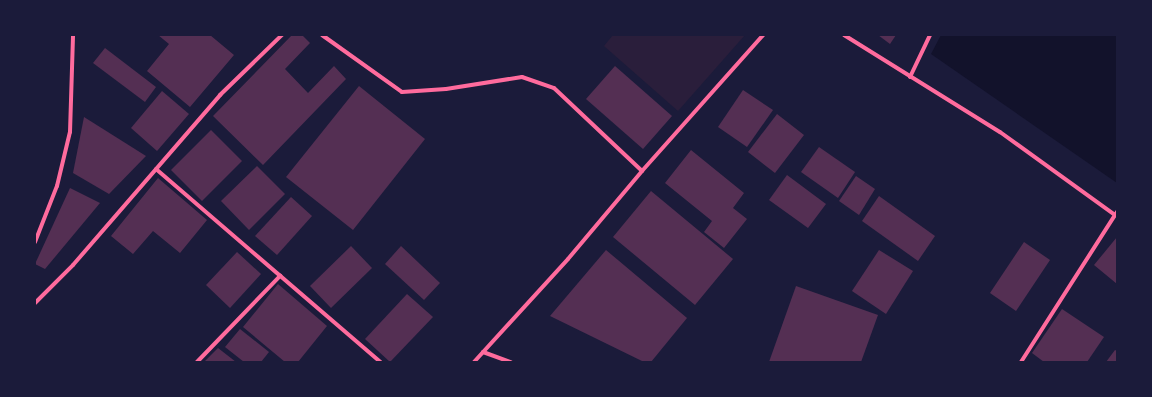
<!DOCTYPE html>
<style>
body{margin:0}
#map{position:relative;width:1152px;height:397px;overflow:hidden;background:#1b1b3a;font-family:Lato,sans-serif}
div>[style]{position:absolute}
[style*='--x']{left:calc(var(--x)*1px);top:calc(var(--y)*1px);width:calc(var(--w)*1px);rotate:calc(var(--a)*1deg)}
.green>*{inset:0;background:#2a1e3b}
.water>*{inset:0;background:#12122b}
.building>*{inset:0;background:#542f53}
.minor>*{height:4px;margin:-2px;padding:0 2px;transform-origin:2px;border-radius:2px;background:#ff6b9d}
span{translate:-50% -50%;white-space:nowrap;text-align:center;line-height:1.15;-webkit-text-stroke:4px #1b1b3a;paint-order:stroke}
.frame{position:absolute;inset:0;border:36px solid #1b1b3a;pointer-events:none}
</style>
<div id="map">
<div class="green">
<i style="clip-path:polygon(613px 35px,745px 35px,678px 111px,604px 46px)"></i>
</div>
<div class="water">
<i style="clip-path:polygon(941px 35px,1117px 35px,1117px 183px,931px 54px)"></i>
</div>
<div class="building">
<i style="clip-path:polygon(158px 35px,210px 35px,234px 55px,190px 107px,147px 71px,169px 44px)"></i>
<i style="clip-path:polygon(292px 35px,302px 35px,310px 43px,285px 69px,308px 93px,334px 66px,346px 79px,263px 165px,213px 116px)"></i>
<i style="clip-path:polygon(878px 35px,896px 35px,890px 44px)"></i>
<i style="clip-path:polygon(105px 48px,156px 87px,145px 102px,93px 63px)"></i>
<i style="clip-path:polygon(615px 66px,672px 116px,643px 149px,586px 99px)"></i>
<i style="clip-path:polygon(359px 86px,425px 139px,353px 230px,286px 177px)"></i>
<i style="clip-path:polygon(743px 90px,773px 110px,747px 147px,718px 127px)"></i>
<i style="clip-path:polygon(162px 91px,189px 114px,157px 151px,131px 128px)"></i>
<i style="clip-path:polygon(777px 114px,804px 135px,775px 173px,748px 152px)"></i>
<i style="clip-path:polygon(84px 117px,146px 156px,109px 194px,73px 173px)"></i>
<i style="clip-path:polygon(211px 130px,242px 161px,202px 201px,171px 170px)"></i>
<i style="clip-path:polygon(819px 147px,855px 172px,838px 198px,801px 172px)"></i>
<i style="clip-path:polygon(691px 150px,744px 193px,733px 208px,747px 219px,724px 248px,704px 232px,712px 221px,665px 183px)"></i>
<i style="clip-path:polygon(257px 166px,285px 194px,249px 230px,221px 201px)"></i>
<i style="clip-path:polygon(787px 175px,826px 204px,808px 228px,769px 200px)"></i>
<i style="clip-path:polygon(856px 176px,875px 189px,859px 215px,839px 201px)"></i>
<i style="clip-path:polygon(158px 178px,207px 220px,180px 253px,153px 231px,133px 254px,111px 236px)"></i>
<i style="clip-path:polygon(70px 188px,100px 203px,45px 269px,35px 264px)"></i>
<i style="clip-path:polygon(651px 191px,733px 259px,695px 305px,613px 237px)"></i>
<i style="clip-path:polygon(879px 196px,935px 236px,918px 261px,862px 221px)"></i>
<i style="clip-path:polygon(291px 197px,312px 216px,277px 255px,255px 236px)"></i>
<i style="clip-path:polygon(1117px 237px,1117px 284px,1094px 265px)"></i>
<i style="clip-path:polygon(1024px 242px,1050px 260px,1016px 311px,990px 293px)"></i>
<i style="clip-path:polygon(351px 246px,372px 268px,331px 308px,310px 286px)"></i>
<i style="clip-path:polygon(401px 246px,440px 283px,424px 300px,385px 264px)"></i>
<i style="clip-path:polygon(606px 250px,687px 318px,651px 362px,644px 362px,550px 316px)"></i>
<i style="clip-path:polygon(879px 250px,913px 271px,886px 314px,852px 291px)"></i>
<i style="clip-path:polygon(237px 252px,261px 274px,230px 308px,206px 285px)"></i>
<i style="clip-path:polygon(278px 284px,327px 326px,298px 362px,285px 362px,243px 327px)"></i>
<i style="clip-path:polygon(796px 286px,878px 315px,861px 362px,769px 362px)"></i>
<i style="clip-path:polygon(407px 294px,433px 317px,390px 362px,365px 339px)"></i>
<i style="clip-path:polygon(1062px 309px,1104px 337px,1087px 362px,1044px 362px,1032px 353px)"></i>
<i style="clip-path:polygon(240px 329px,269px 352px,261px 362px,244px 362px,225px 347px)"></i>
<i style="clip-path:polygon(218px 348px,236px 362px,204px 362px)"></i>
<i style="clip-path:polygon(1115px 350px,1117px 351px,1117px 362px,1106px 362px)"></i>
</div>
<div class="minor">
<i style="--x:322;--y:35;--w:98;--a:35.5"></i>
<i style="--x:402;--y:92;--w:44;--a:-3.9"></i>
<i style="--x:446;--y:89;--w:77;--a:-9"></i>
<i style="--x:522;--y:77;--w:34;--a:19"></i>
<i style="--x:554;--y:88;--w:121;--a:43.3"></i>
<i style="--x:844;--y:35;--w:184;--a:31.9"></i>
<i style="--x:1000;--y:132;--w:142;--a:35.8"></i>
<i style="--x:1115;--y:215;--w:4;--a:-56"></i>
<i style="--x:910;--y:77;--w:47;--a:-64.5"></i>
<i style="--x:156;--y:169;--w:296;--a:40.7"></i>
<i style="--x:35;--y:242;--w:60;--a:-68.6"></i>
<i style="--x:57;--y:186;--w:56;--a:-76.5"></i>
<i style="--x:70;--y:132;--w:97;--a:-88.2"></i>
<i style="--x:35;--y:303;--w:54;--a:-45"></i>
<i style="--x:73;--y:265;--w:225;--a:-49.1"></i>
<i style="--x:220;--y:95;--w:86;--a:-44.1"></i>
<i style="--x:483;--y:352;--w:30;--a:20"></i>
<i style="--x:197;--y:362;--w:120;--a:-46"></i>
<i style="--x:474;--y:362;--w:139;--a:-47.6"></i>
<i style="--x:568;--y:259;--w:115;--a:-49.9"></i>
<i style="--x:642;--y:171;--w:182;--a:-48.3"></i>
<i style="--x:1021;--y:362;--w:174;--a:-57.4"></i>
</div>
<div class="frame"></div>
</div>
